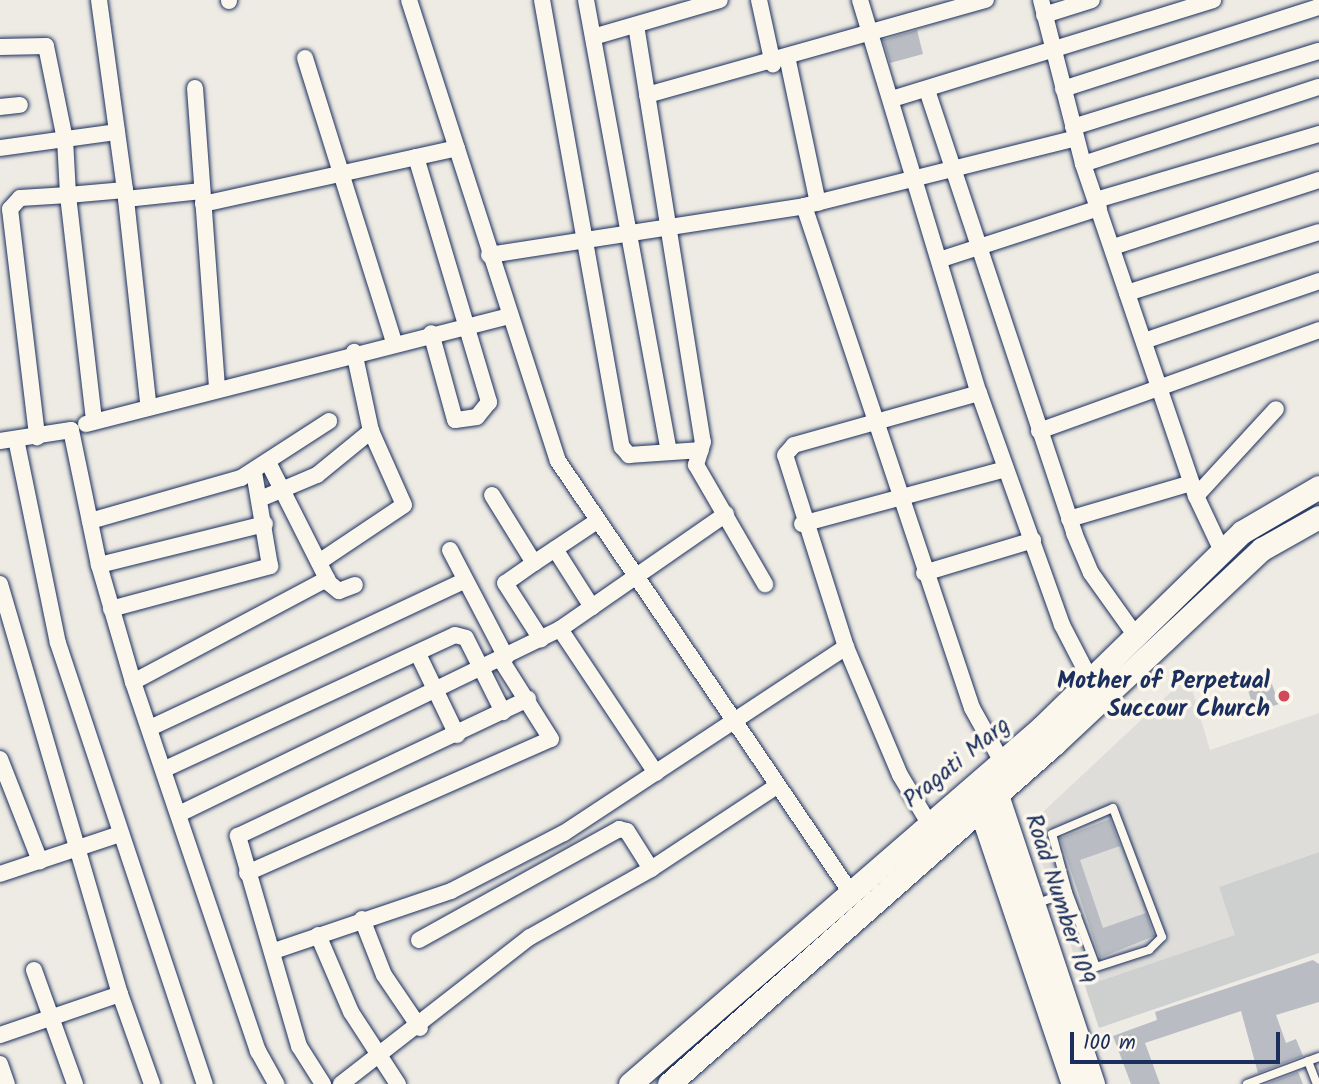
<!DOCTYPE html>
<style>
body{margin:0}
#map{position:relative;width:1319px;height:1084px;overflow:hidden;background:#eeebe4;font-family:Kalam,sans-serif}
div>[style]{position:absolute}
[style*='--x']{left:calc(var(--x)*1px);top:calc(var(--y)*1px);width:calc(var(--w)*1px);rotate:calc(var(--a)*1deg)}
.built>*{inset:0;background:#deddda}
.green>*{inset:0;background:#cecfcf}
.building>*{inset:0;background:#b9bcc3}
.roads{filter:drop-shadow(0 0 2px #1b2f5e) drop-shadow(0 0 2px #1b2f5e)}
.lane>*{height:8px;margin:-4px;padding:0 4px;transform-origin:4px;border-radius:4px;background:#fbf7ec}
.street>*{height:16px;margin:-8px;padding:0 8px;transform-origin:8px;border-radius:8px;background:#fbf7ec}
.secondary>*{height:23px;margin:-11.5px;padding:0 11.5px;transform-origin:11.5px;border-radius:11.5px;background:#fbf7ec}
.dots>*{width:19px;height:19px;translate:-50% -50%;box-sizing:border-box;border:4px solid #fbf7ec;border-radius:50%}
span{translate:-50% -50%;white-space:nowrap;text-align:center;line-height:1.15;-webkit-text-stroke:7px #fbf7ec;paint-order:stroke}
.poi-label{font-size:24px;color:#1b2f5e;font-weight:700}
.right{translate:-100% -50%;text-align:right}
.street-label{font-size:24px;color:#1b2f5e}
.scale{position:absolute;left:1070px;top:1032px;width:210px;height:32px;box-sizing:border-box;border:4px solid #1b2f5e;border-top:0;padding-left:9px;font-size:21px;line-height:24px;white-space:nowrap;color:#1b2f5e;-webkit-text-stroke:5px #fbf7ec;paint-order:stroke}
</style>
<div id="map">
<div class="built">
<i style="clip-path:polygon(1188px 676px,1210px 750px,1319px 713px,1319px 852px,1219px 887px,1236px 935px,1085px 986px,1029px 825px)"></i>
</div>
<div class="green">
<i style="clip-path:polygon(1319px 852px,1319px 953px,1099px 1028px,1085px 986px,1235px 935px,1219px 887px)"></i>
</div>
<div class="building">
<i style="clip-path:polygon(917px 30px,923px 54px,890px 63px,883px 40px)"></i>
<i style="clip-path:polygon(1268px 673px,1279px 704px,1255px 712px,1245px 681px)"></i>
<i style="clip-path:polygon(1110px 819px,1120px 846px,1080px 860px,1103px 928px,1146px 913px,1154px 936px,1100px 958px,1060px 838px)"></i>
<i style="clip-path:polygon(1313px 960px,1319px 964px,1319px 1002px,1276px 1015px,1286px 1043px,1296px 1039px,1303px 1056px,1258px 1073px,1241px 1011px,1145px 1043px,1160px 1084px,1131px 1084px,1113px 1036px,1157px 1020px,1155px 1012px)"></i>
<i style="clip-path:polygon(1298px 1072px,1303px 1084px,1266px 1084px)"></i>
</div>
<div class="roads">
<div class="lane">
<i style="--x:1036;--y:904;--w:34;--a:-21"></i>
<i style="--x:1068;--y:892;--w:60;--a:-105.4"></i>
<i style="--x:1052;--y:834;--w:66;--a:-23.1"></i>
<i style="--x:1113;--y:808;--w:138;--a:69.2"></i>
<i style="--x:1162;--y:937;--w:18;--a:135"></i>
<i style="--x:1149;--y:950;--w:56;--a:162.2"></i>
<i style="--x:1096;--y:967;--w:80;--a:-110.5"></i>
<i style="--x:1308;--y:1061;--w:25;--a:69"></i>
<i style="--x:1247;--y:1084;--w:77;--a:-20.6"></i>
</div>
<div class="street">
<i style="--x:99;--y:0;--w:192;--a:82.2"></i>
<i style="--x:229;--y:0;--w:1;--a:90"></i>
<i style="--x:409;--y:0;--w:484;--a:72.1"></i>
<i style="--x:558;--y:461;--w:518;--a:55.85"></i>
<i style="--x:542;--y:0;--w:454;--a:79.9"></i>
<i style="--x:622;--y:447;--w:11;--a:49"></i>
<i style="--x:629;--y:455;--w:72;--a:-4"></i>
<i style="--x:586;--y:0;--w:459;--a:79.6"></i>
<i style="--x:759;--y:0;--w:66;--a:77.7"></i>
<i style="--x:860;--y:0;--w:411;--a:73.2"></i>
<i style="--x:979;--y:393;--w:246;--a:70.3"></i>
<i style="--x:1062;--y:625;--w:63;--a:62.6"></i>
<i style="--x:1041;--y:0;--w:169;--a:75.6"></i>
<i style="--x:1083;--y:164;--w:351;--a:71.2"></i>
<i style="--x:1196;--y:496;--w:61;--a:64.7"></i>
<i style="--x:1044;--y:15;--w:50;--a:-17.4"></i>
<i style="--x:636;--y:25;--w:422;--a:80.9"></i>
<i style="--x:703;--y:442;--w:24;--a:107"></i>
<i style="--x:696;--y:465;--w:138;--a:59.9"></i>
<i style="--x:593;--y:37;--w:132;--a:-16.2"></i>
<i style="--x:0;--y:47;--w:46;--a:-1.2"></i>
<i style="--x:46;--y:46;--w:95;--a:78.5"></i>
<i style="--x:65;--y:139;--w:56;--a:86.9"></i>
<i style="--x:68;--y:195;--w:48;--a:176.4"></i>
<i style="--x:20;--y:198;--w:15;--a:132"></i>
<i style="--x:10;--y:209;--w:230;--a:83.2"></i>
<i style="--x:305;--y:58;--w:298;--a:72.6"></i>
<i style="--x:788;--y:61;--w:145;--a:78.1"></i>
<i style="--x:195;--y:88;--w:299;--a:85.8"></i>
<i style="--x:1063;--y:89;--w:269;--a:-17.8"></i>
<i style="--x:927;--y:90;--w:467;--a:71.6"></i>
<i style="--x:1074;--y:533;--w:43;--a:67"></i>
<i style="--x:1091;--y:573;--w:77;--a:54.5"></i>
<i style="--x:647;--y:95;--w:352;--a:-15.7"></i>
<i style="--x:892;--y:99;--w:336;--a:-17.1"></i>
<i style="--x:0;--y:107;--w:20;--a:-6"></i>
<i style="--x:1073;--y:127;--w:257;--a:-17.2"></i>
<i style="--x:0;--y:148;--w:118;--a:-7.8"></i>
<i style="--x:416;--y:157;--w:256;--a:73.4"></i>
<i style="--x:489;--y:402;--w:19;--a:129"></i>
<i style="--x:477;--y:417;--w:22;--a:172"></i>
<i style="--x:455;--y:420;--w:90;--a:-105.4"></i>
<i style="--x:1083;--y:164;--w:248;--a:-18.1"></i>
<i style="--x:126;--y:199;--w:76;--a:-6"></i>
<i style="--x:1096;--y:200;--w:233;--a:-16.5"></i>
<i style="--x:203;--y:204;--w:260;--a:-12.4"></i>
<i style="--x:804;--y:206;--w:529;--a:71.5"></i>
<i style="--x:972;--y:708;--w:60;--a:60.9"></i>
<i style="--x:1113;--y:247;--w:217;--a:-18"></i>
<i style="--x:489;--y:255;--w:319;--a:-8.8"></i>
<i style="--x:804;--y:206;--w:280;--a:-14"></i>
<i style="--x:942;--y:259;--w:165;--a:-18"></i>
<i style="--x:1127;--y:293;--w:201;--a:-17.6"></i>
<i style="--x:1144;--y:341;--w:185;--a:-18.9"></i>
<i style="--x:94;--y:420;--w:226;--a:-96.6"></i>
<i style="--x:68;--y:195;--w:57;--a:-5"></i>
<i style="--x:125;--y:190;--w:214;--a:83.8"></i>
<i style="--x:86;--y:424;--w:438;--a:-14.3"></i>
<i style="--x:1039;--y:431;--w:298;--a:-19.8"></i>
<i style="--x:16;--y:439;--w:208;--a:78.4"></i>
<i style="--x:58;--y:643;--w:465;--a:71.6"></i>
<i style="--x:0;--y:441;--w:72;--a:-8.8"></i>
<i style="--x:71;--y:430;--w:138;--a:78.3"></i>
<i style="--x:99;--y:565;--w:122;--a:73.8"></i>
<i style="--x:133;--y:682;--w:390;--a:71.3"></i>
<i style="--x:258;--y:1051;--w:38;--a:61"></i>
<i style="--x:268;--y:462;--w:136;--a:63.2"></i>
<i style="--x:329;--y:583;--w:13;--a:39"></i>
<i style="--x:339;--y:591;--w:17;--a:-21"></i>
<i style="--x:492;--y:495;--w:80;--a:58.3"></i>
<i style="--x:534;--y:563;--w:76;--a:-33.7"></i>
<i style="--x:1196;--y:496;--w:118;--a:-47.4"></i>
<i style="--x:260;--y:499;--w:62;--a:-22.8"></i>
<i style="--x:317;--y:475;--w:70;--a:-39.2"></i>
<i style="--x:371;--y:431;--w:81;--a:-102.1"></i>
<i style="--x:1069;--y:519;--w:127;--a:-16.4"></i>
<i style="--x:90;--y:521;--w:157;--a:-15.9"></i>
<i style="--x:241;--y:478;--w:105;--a:-32.9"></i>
<i style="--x:802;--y:524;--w:211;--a:-15.1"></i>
<i style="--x:555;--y:549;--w:69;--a:57.5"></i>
<i style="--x:450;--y:550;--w:121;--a:62.4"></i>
<i style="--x:319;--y:562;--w:102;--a:-33.8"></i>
<i style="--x:404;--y:505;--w:81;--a:-114"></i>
<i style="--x:534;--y:563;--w:35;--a:145"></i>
<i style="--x:505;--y:583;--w:67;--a:57.3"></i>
<i style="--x:99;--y:565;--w:171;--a:-13.9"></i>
<i style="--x:924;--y:573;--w:114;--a:-16.8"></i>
<i style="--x:0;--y:584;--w:427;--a:73.7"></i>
<i style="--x:120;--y:994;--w:127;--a:161.1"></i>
<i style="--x:111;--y:609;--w:165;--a:-15.1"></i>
<i style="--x:270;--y:566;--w:95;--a:-99.7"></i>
<i style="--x:560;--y:629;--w:173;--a:56.3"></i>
<i style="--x:418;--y:654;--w:90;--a:64.3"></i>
<i style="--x:133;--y:682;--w:220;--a:-28"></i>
<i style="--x:150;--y:728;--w:347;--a:-25.1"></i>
<i style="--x:0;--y:759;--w:110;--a:68.6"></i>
<i style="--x:165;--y:769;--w:319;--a:-24.8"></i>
<i style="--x:455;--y:635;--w:11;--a:15"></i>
<i style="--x:466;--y:638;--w:83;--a:63.4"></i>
<i style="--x:181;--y:813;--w:421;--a:-25.9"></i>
<i style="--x:560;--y:629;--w:202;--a:-34.7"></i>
<i style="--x:927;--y:820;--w:52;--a:-121"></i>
<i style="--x:900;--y:775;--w:139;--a:-112.9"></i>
<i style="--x:846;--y:647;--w:201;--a:-107.6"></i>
<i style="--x:785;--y:455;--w:13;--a:-48"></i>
<i style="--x:794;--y:445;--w:192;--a:-15.7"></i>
<i style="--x:247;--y:873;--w:332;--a:-23.8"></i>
<i style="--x:551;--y:739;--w:93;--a:-122.3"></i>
<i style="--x:0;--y:874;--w:126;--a:-18.4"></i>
<i style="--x:362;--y:919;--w:60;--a:68.6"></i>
<i style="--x:384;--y:975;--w:64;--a:55.8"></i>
<i style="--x:318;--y:935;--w:84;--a:66.8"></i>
<i style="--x:351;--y:1012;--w:86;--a:56.9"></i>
<i style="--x:419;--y:940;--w:229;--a:-29"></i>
<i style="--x:619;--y:829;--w:8;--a:14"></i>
<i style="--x:627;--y:831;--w:45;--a:57.7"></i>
<i style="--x:274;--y:951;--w:187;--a:-18.7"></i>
<i style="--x:451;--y:891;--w:127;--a:-27.2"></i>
<i style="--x:564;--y:833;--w:338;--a:-33.4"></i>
<i style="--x:34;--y:970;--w:121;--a:70.2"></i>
<i style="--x:120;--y:994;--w:96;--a:70.4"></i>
<i style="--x:0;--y:1064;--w:21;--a:71"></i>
<i style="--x:323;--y:1084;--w:45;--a:-122.3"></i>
<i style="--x:299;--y:1046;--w:219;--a:-106.2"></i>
<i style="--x:238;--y:836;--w:321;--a:-25.3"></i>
<i style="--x:341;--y:1084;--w:239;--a:-37.9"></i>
<i style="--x:530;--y:937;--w:139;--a:-29.3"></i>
<i style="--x:651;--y:869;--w:147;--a:-33.4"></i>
</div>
<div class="secondary">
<i style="--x:992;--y:780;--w:320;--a:71.6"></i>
<i style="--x:975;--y:793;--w:307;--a:71.4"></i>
<i style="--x:630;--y:1084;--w:545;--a:-40.91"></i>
<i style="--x:1042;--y:727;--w:279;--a:-44.3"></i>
<i style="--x:1242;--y:532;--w:89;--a:-30.3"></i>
<i style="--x:669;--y:1084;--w:514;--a:-41.45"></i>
<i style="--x:1054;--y:744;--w:285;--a:-43.2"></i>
<i style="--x:1262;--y:549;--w:65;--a:-29.3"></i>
</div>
</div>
<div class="dots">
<i style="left:1284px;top:696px;background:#d1495b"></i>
</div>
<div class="poi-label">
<span class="right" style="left:1270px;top:696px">Mother of Perpetual<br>Succour Church</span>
</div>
<div class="street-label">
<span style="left:957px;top:763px;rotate:-39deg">Pragati Marg</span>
<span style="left:1059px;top:899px;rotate:72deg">Road Number 109</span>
</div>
<div class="scale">100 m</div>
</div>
